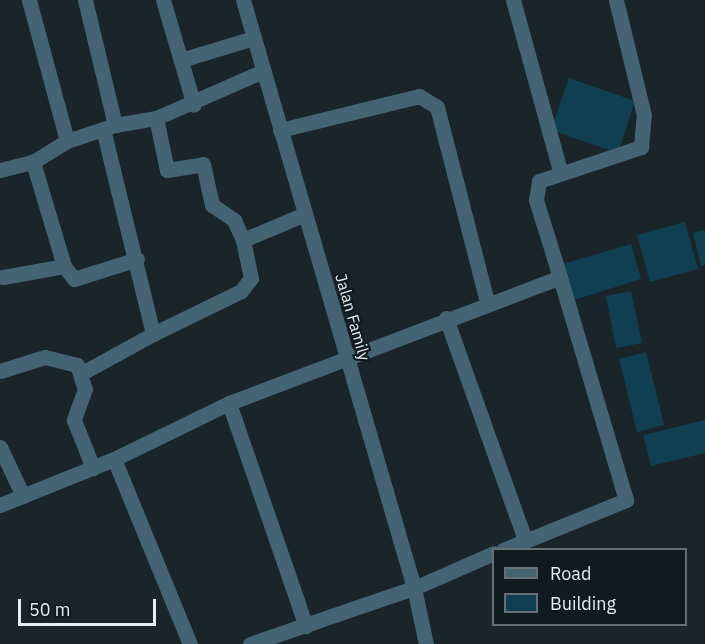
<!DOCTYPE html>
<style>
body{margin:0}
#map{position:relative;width:705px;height:644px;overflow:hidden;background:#19252a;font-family:"IBM Plex Sans",sans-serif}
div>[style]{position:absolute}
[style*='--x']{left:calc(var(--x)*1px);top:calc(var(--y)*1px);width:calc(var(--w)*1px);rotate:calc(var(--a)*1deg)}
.building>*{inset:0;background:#113f52}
.street>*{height:15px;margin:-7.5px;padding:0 7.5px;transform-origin:7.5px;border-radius:7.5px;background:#456473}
span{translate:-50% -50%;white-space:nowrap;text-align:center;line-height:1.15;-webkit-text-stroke:4.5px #101b21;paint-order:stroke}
.street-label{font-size:16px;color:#e6edf1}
.legend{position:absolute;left:492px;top:548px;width:195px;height:78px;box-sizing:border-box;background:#101b21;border:2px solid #666f74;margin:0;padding:8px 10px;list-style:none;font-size:18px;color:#e6edf1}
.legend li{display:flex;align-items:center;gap:12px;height:30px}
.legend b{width:30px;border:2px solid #666f74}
.scale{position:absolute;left:18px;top:599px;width:138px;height:27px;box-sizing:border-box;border:3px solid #e6edf1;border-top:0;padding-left:8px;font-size:18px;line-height:21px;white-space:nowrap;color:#e6edf1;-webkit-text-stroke:4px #101b21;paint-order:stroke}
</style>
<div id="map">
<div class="building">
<i style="clip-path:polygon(569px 78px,635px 101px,618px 153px,551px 130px)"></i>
<i style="clip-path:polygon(685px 222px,698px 269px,650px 282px,637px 235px)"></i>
<i style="clip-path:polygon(705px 230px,705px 265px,701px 266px,693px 233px)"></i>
<i style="clip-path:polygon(631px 244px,641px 279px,574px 300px,563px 264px)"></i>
<i style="clip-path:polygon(631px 291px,642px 343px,616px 348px,606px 296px)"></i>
<i style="clip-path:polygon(646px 352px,664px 425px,637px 432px,619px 359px)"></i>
<i style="clip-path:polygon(705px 420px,705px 453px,651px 466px,643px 435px)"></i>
</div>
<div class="street">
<i style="--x:29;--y:0;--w:146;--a:74.9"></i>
<i style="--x:163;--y:0;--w:109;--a:73.6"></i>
<i style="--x:243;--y:0;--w:612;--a:73.78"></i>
<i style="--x:414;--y:588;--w:57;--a:77.9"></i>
<i style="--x:513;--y:0;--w:180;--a:74.6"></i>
<i style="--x:181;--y:60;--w:76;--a:-16.8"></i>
<i style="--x:156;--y:118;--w:117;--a:-23.7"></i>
<i style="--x:115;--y:125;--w:42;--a:-9.7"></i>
<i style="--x:156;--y:118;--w:53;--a:78.1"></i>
<i style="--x:167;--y:170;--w:36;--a:-9"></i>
<i style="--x:203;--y:164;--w:42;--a:77.6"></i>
<i style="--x:212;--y:205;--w:27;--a:34"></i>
<i style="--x:234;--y:220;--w:22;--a:66"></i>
<i style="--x:280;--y:130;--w:143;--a:-13.7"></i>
<i style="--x:419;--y:96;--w:21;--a:31"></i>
<i style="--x:437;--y:107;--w:201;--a:75.6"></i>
<i style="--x:0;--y:170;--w:34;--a:-14"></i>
<i style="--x:33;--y:162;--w:40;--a:-32"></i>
<i style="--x:67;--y:141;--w:51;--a:-18.4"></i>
<i style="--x:115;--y:125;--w:129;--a:-103.5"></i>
<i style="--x:64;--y:266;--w:16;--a:52"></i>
<i style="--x:74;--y:279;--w:66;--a:-17.6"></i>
<i style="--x:3;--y:277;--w:62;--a:-10.2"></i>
<i style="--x:64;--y:266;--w:109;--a:-106.6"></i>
<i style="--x:446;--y:318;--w:236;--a:70.4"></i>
<i style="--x:153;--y:334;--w:98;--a:-26"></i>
<i style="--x:241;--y:291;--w:16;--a:-52"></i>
<i style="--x:251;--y:278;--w:39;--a:-102"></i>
<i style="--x:243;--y:240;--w:67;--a:-22.8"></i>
<i style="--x:0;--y:371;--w:47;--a:-17.3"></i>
<i style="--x:45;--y:357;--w:33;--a:14"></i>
<i style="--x:77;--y:365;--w:25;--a:72"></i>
<i style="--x:85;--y:389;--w:33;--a:110"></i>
<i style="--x:74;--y:420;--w:52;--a:68.4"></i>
<i style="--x:82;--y:373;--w:81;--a:-28.8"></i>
<i style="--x:153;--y:334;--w:211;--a:-103.7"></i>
<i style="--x:229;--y:403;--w:236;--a:71"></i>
<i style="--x:0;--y:447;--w:54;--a:64.9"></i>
<i style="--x:114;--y:459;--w:200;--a:67.7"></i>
<i style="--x:0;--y:505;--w:123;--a:-22"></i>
<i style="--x:114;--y:459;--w:128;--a:-26"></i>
<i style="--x:229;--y:403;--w:354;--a:-20.8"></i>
<i style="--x:560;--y:277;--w:81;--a:-107.3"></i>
<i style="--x:536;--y:200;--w:19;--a:-81"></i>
<i style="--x:539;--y:181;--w:108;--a:-18.4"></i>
<i style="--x:641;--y:147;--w:32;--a:-85"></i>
<i style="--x:644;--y:115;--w:118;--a:-103.7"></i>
<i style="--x:503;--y:550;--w:133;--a:-22.1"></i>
<i style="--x:626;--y:500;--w:233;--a:-106.5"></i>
<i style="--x:250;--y:644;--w:173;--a:-18.9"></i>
<i style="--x:414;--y:588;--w:87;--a:-23.6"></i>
</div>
<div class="street-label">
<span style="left:353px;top:317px;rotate:74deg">Jalan Family</span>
</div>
<ul class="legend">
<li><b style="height:8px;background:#456473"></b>Road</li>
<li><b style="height:16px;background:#113f52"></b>Building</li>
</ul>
<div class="scale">50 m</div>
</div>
